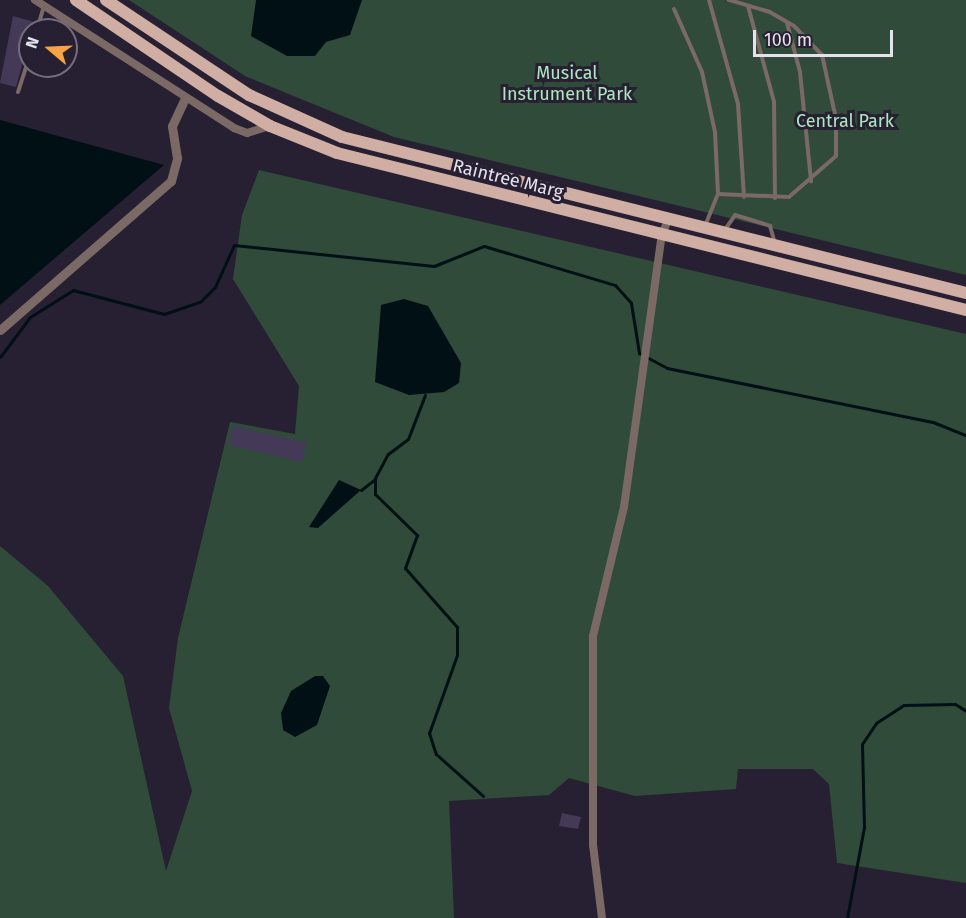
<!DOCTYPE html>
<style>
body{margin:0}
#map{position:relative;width:966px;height:918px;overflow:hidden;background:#272032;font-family:"Fira Sans",sans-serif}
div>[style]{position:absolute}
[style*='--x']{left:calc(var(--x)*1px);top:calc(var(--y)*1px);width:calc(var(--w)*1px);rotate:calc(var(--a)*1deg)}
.green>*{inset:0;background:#304b39}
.water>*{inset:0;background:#001015}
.stream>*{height:3px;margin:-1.5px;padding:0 1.5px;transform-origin:1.5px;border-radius:1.5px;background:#001015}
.building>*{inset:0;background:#443957}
.service>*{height:4px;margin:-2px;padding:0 2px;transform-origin:2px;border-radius:2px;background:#7a6964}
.minor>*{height:8px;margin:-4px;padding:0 4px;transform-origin:4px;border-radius:4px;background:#7a6964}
.tertiary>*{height:9px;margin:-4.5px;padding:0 4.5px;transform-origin:4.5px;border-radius:4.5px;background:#7a6964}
.primary>*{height:12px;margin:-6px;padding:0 6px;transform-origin:6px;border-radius:6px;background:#d1aea3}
span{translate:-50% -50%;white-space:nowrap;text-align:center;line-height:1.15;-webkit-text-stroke:6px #272032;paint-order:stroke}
.park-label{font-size:18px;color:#ade7bf}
.street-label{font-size:18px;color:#e5e1ed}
.north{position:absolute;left:18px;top:18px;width:60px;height:60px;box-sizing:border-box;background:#272032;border:2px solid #736d7d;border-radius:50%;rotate:289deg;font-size:16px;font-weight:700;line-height:24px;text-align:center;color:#e5e1ed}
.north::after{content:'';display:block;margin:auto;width:21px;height:27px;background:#f5a346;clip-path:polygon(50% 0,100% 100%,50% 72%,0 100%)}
.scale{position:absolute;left:753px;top:30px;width:140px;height:27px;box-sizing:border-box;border:3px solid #e5e1ed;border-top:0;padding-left:8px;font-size:18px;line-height:21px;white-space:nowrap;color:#e5e1ed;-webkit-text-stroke:4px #272032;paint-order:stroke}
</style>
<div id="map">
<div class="green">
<i style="clip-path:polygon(129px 0,966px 0,966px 275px,394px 137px,245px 76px)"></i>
<i style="clip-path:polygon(259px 170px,966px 334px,966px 883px,837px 863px,829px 784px,813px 769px,738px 769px,736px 789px,635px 796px,569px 778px,549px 795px,449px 801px,454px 918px,0 918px,0 546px,48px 586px,123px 676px,166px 871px,192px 791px,169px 708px,178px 638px,230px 422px,295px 434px,299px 386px,233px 279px,242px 215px)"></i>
</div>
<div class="water">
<i style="clip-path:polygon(256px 0,362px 0,350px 35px,326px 42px,315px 56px,287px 56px,251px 36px)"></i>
<i style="clip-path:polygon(0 120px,164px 165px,0 305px)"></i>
<i style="clip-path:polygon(404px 299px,428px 306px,461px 363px,459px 383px,444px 392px,409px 395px,375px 382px,381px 305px)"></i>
<i style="clip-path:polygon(339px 480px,361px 490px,318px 528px,309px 527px)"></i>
<i style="clip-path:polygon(315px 676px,323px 676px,330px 686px,317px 725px,295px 737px,283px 730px,281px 713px,291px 691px)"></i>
</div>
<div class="stream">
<i style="--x:0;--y:357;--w:50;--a:-53.1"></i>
<i style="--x:30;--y:317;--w:51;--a:-32.1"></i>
<i style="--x:73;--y:290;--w:94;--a:14.8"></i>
<i style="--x:164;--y:314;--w:39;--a:-19"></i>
<i style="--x:201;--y:301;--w:20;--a:-45"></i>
<i style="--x:215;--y:287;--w:46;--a:-65.7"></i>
<i style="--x:234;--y:245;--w:201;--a:6"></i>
<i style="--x:434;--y:266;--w:54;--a:-21.8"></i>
<i style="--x:484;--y:246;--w:137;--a:16.6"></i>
<i style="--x:615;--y:285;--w:24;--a:48"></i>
<i style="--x:631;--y:303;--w:51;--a:80.9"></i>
<i style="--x:639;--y:353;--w:32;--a:28"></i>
<i style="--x:667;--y:368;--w:271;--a:11.5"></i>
<i style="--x:933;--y:422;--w:35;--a:22"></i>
<i style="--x:375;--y:478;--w:27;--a:-62"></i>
<i style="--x:388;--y:454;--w:25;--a:-37"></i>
<i style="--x:408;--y:439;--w:47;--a:-68.9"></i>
<i style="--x:361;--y:490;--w:18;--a:-38"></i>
<i style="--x:375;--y:479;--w:15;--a:90"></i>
<i style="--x:375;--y:494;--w:59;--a:44.3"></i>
<i style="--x:417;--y:535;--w:35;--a:110"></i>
<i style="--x:405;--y:568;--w:79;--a:48.6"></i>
<i style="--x:457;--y:627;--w:28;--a:90"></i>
<i style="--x:457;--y:655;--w:83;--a:109.7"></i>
<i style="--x:429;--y:733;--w:22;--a:72"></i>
<i style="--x:436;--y:754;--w:63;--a:41.8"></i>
<i style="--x:847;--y:918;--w:93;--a:-79.4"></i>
<i style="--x:864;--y:827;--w:83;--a:-91.4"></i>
<i style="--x:862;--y:744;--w:25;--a:-56"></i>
<i style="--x:876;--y:723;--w:33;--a:-33"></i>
<i style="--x:904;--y:705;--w:51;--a:-1.1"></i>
<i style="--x:955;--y:704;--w:13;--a:32"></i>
</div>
<div class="building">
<i style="clip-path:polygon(13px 16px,34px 22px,16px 87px,0 83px)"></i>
<i style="clip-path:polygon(233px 426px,307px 443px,302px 462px,229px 445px)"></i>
<i style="clip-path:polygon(562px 813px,581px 817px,578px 829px,559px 826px)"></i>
</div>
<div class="service">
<i style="--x:709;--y:0;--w:108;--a:74.4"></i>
<i style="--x:738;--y:104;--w:93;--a:86.3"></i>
<i style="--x:748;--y:6;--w:99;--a:74.8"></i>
<i style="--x:774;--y:102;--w:96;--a:89.4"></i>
<i style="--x:674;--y:9;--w:69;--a:66"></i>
<i style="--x:702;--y:72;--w:61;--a:77.8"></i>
<i style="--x:715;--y:132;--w:62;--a:87.2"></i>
<i style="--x:787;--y:23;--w:51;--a:75.1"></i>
<i style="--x:800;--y:72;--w:110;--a:84.2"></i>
<i style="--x:37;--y:30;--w:25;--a:-74"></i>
<i style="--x:18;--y:92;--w:40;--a:-72"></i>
<i style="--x:705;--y:226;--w:35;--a:-68"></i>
<i style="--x:718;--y:194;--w:71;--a:2.4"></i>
<i style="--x:789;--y:197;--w:62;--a:-41.1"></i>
<i style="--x:836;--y:156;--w:37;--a:-90"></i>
<i style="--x:836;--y:119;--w:66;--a:-102.3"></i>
<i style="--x:822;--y:55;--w:40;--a:-134"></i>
<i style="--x:794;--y:26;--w:28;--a:-150"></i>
<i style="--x:770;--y:12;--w:43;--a:-163.7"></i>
<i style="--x:724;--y:231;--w:19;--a:-55"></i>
<i style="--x:735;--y:215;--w:37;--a:17"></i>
<i style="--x:770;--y:226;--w:19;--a:74"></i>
</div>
<div class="minor">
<i style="--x:35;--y:0;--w:237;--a:32.7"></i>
<i style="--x:234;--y:128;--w:14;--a:21"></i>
<i style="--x:247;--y:133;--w:24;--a:-17"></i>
<i style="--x:602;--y:918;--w:74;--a:-97"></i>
<i style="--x:593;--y:845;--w:209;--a:-90"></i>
<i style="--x:593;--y:636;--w:133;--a:-76.5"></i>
<i style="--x:624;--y:507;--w:276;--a:-82.1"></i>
<i style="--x:662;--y:234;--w:17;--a:-66"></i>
</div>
<div class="tertiary">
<i style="--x:0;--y:330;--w:227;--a:-41.1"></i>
<i style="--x:171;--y:181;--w:24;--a:-75"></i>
<i style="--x:177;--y:158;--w:32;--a:-99"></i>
<i style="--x:172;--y:126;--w:31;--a:-65"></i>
</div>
<div class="primary">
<i style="--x:76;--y:0;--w:171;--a:34.1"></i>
<i style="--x:218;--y:96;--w:60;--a:30"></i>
<i style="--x:270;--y:126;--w:72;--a:21.9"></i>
<i style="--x:337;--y:153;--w:648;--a:14.01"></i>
<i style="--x:106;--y:0;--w:172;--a:33.6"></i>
<i style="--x:249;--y:95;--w:102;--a:24.3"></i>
<i style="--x:342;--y:137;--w:643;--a:14.04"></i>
</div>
<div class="park-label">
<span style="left:567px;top:84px">Musical<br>Instrument Park</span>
<span style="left:845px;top:121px">Central Park</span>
</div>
<div class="street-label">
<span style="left:508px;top:179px;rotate:14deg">Raintree Marg</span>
</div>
<div class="north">N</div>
<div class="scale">100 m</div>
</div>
